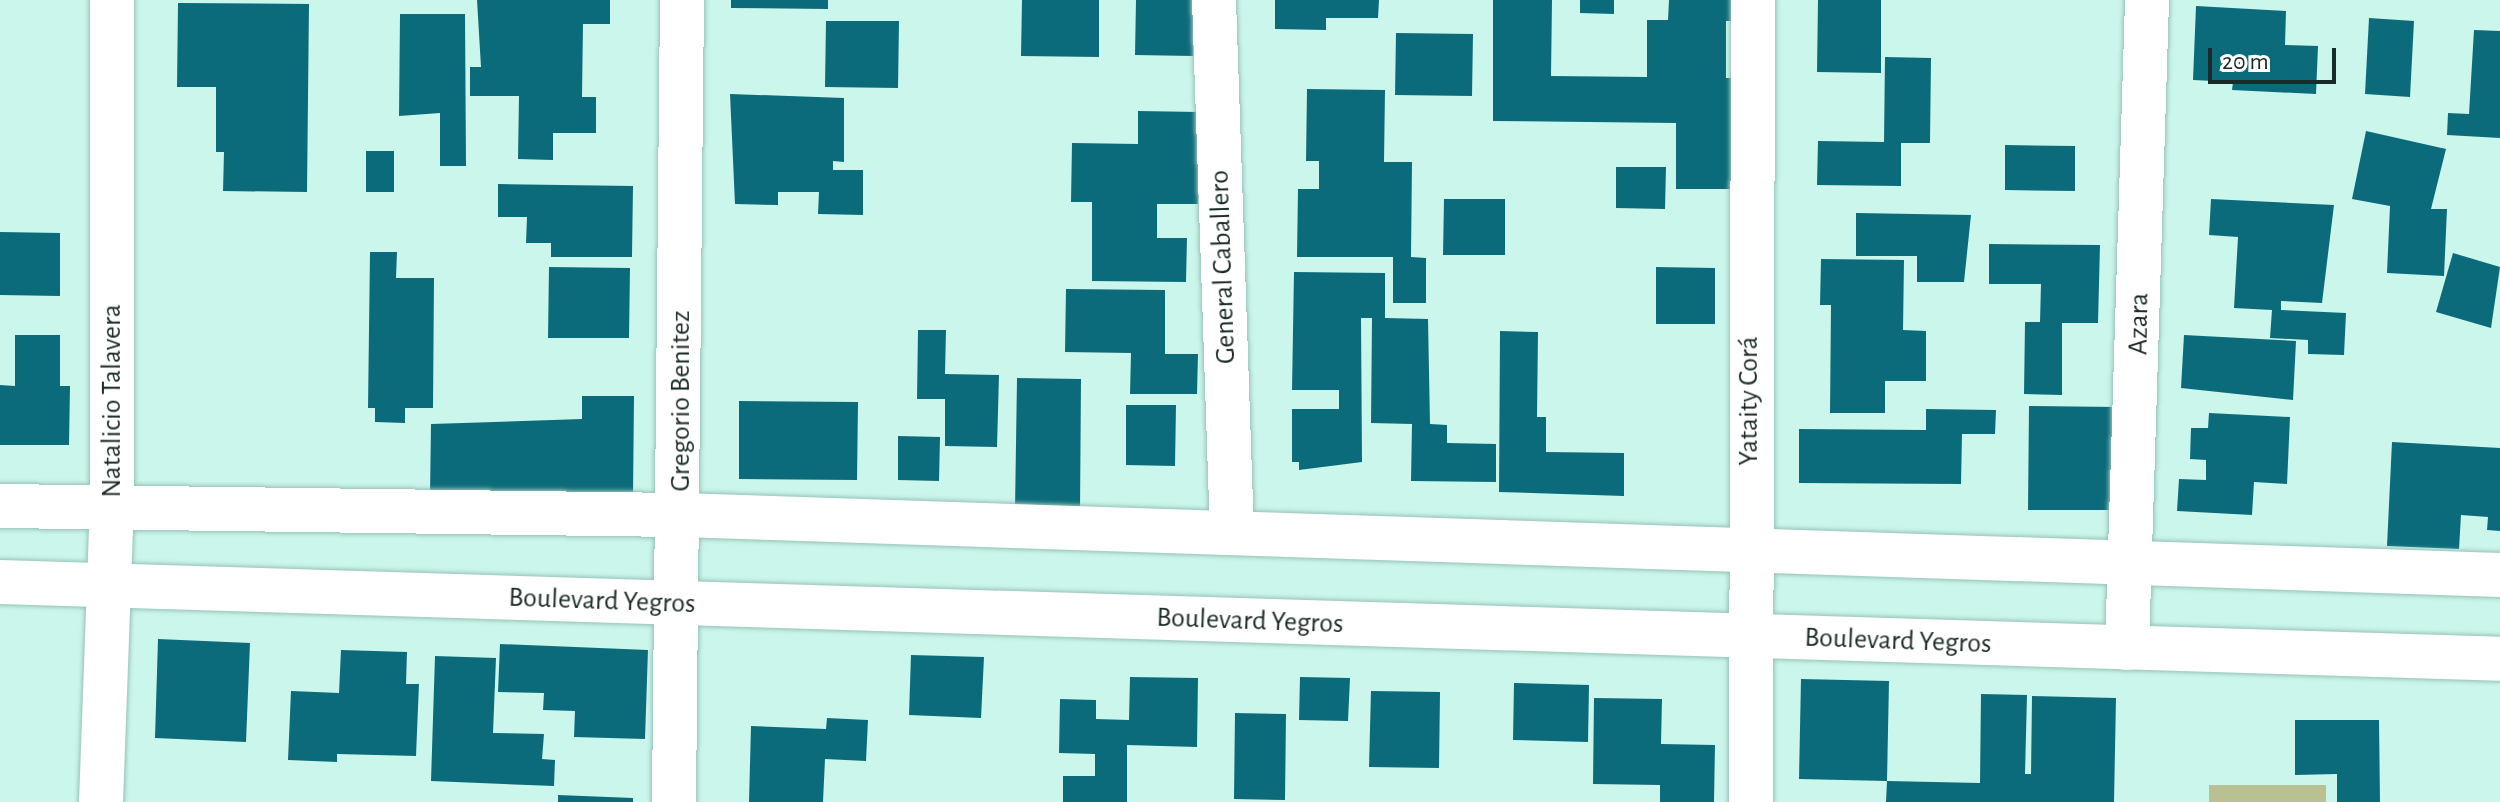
<!DOCTYPE html>
<meta charset="utf-8">
<style>
body{margin:0}
#map{position:relative;width:2500px;height:802px;overflow:hidden;background:#cbf6ec;font-family:"Alegreya Sans",sans-serif}
div>[style]{position:absolute}
[style*='--x']{left:calc(var(--x)*1px);top:calc(var(--y)*1px);width:calc(var(--w)*1px);rotate:calc(var(--a)*1deg)}
.green>*{inset:0;background:#b9c092}
.building>*{inset:0;background:#0c6b7a}
.roads{filter:drop-shadow(0 0 2px #97c2b8) drop-shadow(0 0 2px #97c2b8)}
.minor>*{height:44px;margin:-22px;padding:0 22px;transform-origin:22px;border-radius:22px;background:#fff}
.major>*{height:44px;margin:-22px;padding:0 22px;transform-origin:22px;border-radius:22px;background:#fff}
span{translate:-50% -50%;white-space:nowrap;text-align:center;line-height:1.15;-webkit-text-stroke:8px #fff;paint-order:stroke}
.street-label{font-size:28px;color:#1a2b27}
.scale{position:absolute;left:2208px;top:48px;width:128px;height:36px;box-sizing:border-box;border:4px solid #1a2b27;border-top:0;padding-left:10px;font-size:24px;line-height:28px;white-space:nowrap;color:#1a2b27;-webkit-text-stroke:6px #fff;paint-order:stroke}
</style>
<div id="map">
<div class="green">
<i style="clip-path:polygon(2326px 785px,2326px 802px,2209px 802px,2209px 785px)"></i>
</div>
<div class="building">
<i style="clip-path:polygon(477px 0,610px 0,610px 24px,583px 24px,582px 97px,596px 97px,596px 133px,553px 133px,553px 160px,518px 159px,519px 96px,470px 96px,470px 67px,481px 67px)"></i>
<i style="clip-path:polygon(731px 0,828px 0,828px 9px,731px 8px)"></i>
<i style="clip-path:polygon(1022px 0,1099px 0,1099px 57px,1021px 56px)"></i>
<i style="clip-path:polygon(1136px 0,1194px 0,1193px 56px,1135px 55px)"></i>
<i style="clip-path:polygon(1275px 0,1379px 0,1378px 18px,1326px 18px,1326px 30px,1275px 29px)"></i>
<i style="clip-path:polygon(1493px 0,1552px 0,1551px 76px,1647px 77px,1647px 20px,1668px 20px,1669px 0,1735px 0,1735px 21px,1726px 21px,1726px 78px,1735px 78px,1734px 189px,1676px 189px,1676px 123px,1493px 121px)"></i>
<i style="clip-path:polygon(1580px 0,1614px 0,1614px 14px,1580px 13px)"></i>
<i style="clip-path:polygon(1818px 0,1881px 0,1881px 73px,1817px 72px)"></i>
<i style="clip-path:polygon(178px 3px,309px 4px,307px 192px,223px 191px,224px 152px,216px 152px,216px 87px,177px 87px)"></i>
<i style="clip-path:polygon(2196px 6px,2286px 11px,2285px 45px,2318px 46px,2316px 94px,2232px 90px,2233px 82px,2193px 80px)"></i>
<i style="clip-path:polygon(400px 14px,465px 14px,466px 166px,440px 166px,440px 113px,399px 116px)"></i>
<i style="clip-path:polygon(2369px 18px,2414px 21px,2410px 97px,2365px 94px)"></i>
<i style="clip-path:polygon(826px 21px,899px 21px,898px 88px,825px 87px)"></i>
<i style="clip-path:polygon(2474px 30px,2500px 31px,2500px 138px,2447px 135px,2448px 113px,2469px 114px)"></i>
<i style="clip-path:polygon(1396px 33px,1473px 34px,1472px 96px,1395px 95px)"></i>
<i style="clip-path:polygon(1885px 57px,1931px 58px,1930px 143px,1901px 143px,1901px 186px,1817px 185px,1818px 141px,1884px 142px)"></i>
<i style="clip-path:polygon(1307px 89px,1385px 90px,1384px 162px,1412px 162px,1411px 257px,1426px 258px,1426px 303px,1393px 303px,1393px 257px,1297px 257px,1298px 189px,1319px 189px,1319px 161px,1306px 161px)"></i>
<i style="clip-path:polygon(730px 94px,844px 98px,844px 162px,833px 161px,833px 170px,863px 170px,863px 215px,818px 214px,819px 192px,778px 192px,778px 205px,735px 204px)"></i>
<i style="clip-path:polygon(1138px 111px,1199px 112px,1198px 204px,1157px 204px,1157px 238px,1187px 238px,1186px 282px,1092px 281px,1092px 202px,1071px 202px,1072px 143px,1138px 144px)"></i>
<i style="clip-path:polygon(2366px 131px,2446px 149px,2431px 209px,2447px 209px,2444px 276px,2387px 273px,2390px 206px,2352px 199px)"></i>
<i style="clip-path:polygon(2005px 145px,2075px 146px,2075px 191px,2005px 190px)"></i>
<i style="clip-path:polygon(366px 151px,394px 151px,394px 192px,366px 192px)"></i>
<i style="clip-path:polygon(1616px 167px,1666px 167px,1665px 209px,1616px 208px)"></i>
<i style="clip-path:polygon(498px 184px,633px 186px,632px 257px,551px 257px,551px 243px,526px 243px,527px 217px,498px 217px)"></i>
<i style="clip-path:polygon(1444px 199px,1505px 199px,1505px 255px,1443px 255px)"></i>
<i style="clip-path:polygon(2211px 199px,2334px 205px,2322px 303px,2281px 301px,2281px 310px,2346px 313px,2344px 355px,2308px 354px,2308px 340px,2270px 338px,2272px 310px,2234px 308px,2238px 237px,2209px 235px)"></i>
<i style="clip-path:polygon(1856px 213px,1971px 215px,1964px 282px,1917px 282px,1917px 256px,1856px 256px)"></i>
<i style="clip-path:polygon(0 232px,60px 233px,60px 296px,0 295px)"></i>
<i style="clip-path:polygon(1989px 244px,2100px 245px,2098px 323px,2062px 323px,2062px 395px,2024px 394px,2025px 322px,2040px 322px,2041px 284px,1989px 284px)"></i>
<i style="clip-path:polygon(370px 252px,397px 252px,396px 278px,434px 278px,433px 408px,405px 408px,405px 423px,375px 422px,375px 408px,368px 408px)"></i>
<i style="clip-path:polygon(2453px 253px,2500px 267px,2491px 328px,2436px 312px)"></i>
<i style="clip-path:polygon(1821px 259px,1904px 260px,1903px 330px,1926px 331px,1926px 381px,1885px 381px,1885px 413px,1830px 413px,1831px 305px,1820px 305px)"></i>
<i style="clip-path:polygon(549px 267px,630px 268px,629px 338px,548px 338px)"></i>
<i style="clip-path:polygon(1656px 267px,1715px 268px,1715px 324px,1656px 324px)"></i>
<i style="clip-path:polygon(1294px 272px,1385px 273px,1385px 318px,1428px 319px,1430px 424px,1447px 425px,1447px 443px,1496px 444px,1496px 482px,1411px 481px,1412px 424px,1371px 423px,1372px 318px,1361px 318px,1362px 462px,1299px 470px,1299px 462px,1292px 462px,1292px 409px,1339px 409px,1339px 390px,1292px 390px)"></i>
<i style="clip-path:polygon(1066px 289px,1165px 290px,1165px 354px,1198px 354px,1197px 394px,1130px 394px,1131px 353px,1065px 352px)"></i>
<i style="clip-path:polygon(918px 330px,946px 330px,945px 374px,999px 375px,997px 447px,945px 446px,945px 399px,917px 399px)"></i>
<i style="clip-path:polygon(1500px 331px,1538px 332px,1537px 417px,1546px 417px,1546px 452px,1624px 453px,1624px 496px,1499px 492px)"></i>
<i style="clip-path:polygon(15px 335px,60px 335px,60px 386px,70px 386px,69px 445px,0 445px,0 385px,15px 386px)"></i>
<i style="clip-path:polygon(2184px 335px,2296px 341px,2293px 400px,2181px 388px)"></i>
<i style="clip-path:polygon(1017px 378px,1081px 379px,1080px 510px,1015px 510px)"></i>
<i style="clip-path:polygon(582px 396px,634px 396px,633px 496px,430px 496px,431px 424px,582px 419px)"></i>
<i style="clip-path:polygon(739px 401px,858px 402px,857px 480px,739px 479px)"></i>
<i style="clip-path:polygon(1126px 405px,1176px 405px,1175px 466px,1126px 465px)"></i>
<i style="clip-path:polygon(2029px 406px,2117px 407px,2116px 510px,2028px 510px)"></i>
<i style="clip-path:polygon(1926px 409px,1996px 410px,1995px 434px,1962px 434px,1961px 484px,1799px 483px,1799px 429px,1926px 430px)"></i>
<i style="clip-path:polygon(2209px 413px,2290px 417px,2287px 484px,2254px 482px,2252px 515px,2177px 511px,2179px 479px,2206px 480px,2206px 460px,2190px 459px,2191px 428px,2208px 428px)"></i>
<i style="clip-path:polygon(898px 436px,940px 437px,939px 481px,898px 480px)"></i>
<i style="clip-path:polygon(2392px 442px,2500px 448px,2500px 531px,2487px 530px,2488px 517px,2461px 515px,2459px 549px,2387px 546px)"></i>
<i style="clip-path:polygon(158px 639px,250px 643px,246px 742px,155px 738px)"></i>
<i style="clip-path:polygon(500px 644px,648px 650px,645px 739px,574px 737px,575px 711px,543px 710px,544px 693px,498px 692px)"></i>
<i style="clip-path:polygon(341px 650px,407px 652px,406px 684px,419px 684px,416px 756px,337px 754px,337px 762px,288px 760px,291px 691px,339px 693px)"></i>
<i style="clip-path:polygon(911px 655px,984px 657px,981px 718px,909px 715px)"></i>
<i style="clip-path:polygon(435px 656px,496px 658px,493px 733px,544px 734px,542px 759px,555px 760px,554px 786px,431px 781px)"></i>
<i style="clip-path:polygon(1130px 677px,1198px 678px,1197px 747px,1127px 745px,1127px 802px,1063px 802px,1063px 776px,1095px 776px,1095px 754px,1059px 753px,1060px 699px,1096px 700px,1096px 719px,1129px 720px)"></i>
<i style="clip-path:polygon(1300px 677px,1350px 678px,1348px 721px,1299px 720px)"></i>
<i style="clip-path:polygon(1801px 679px,1889px 681px,1887px 781px,1799px 779px)"></i>
<i style="clip-path:polygon(1514px 683px,1589px 685px,1588px 742px,1513px 740px)"></i>
<i style="clip-path:polygon(1371px 691px,1440px 692px,1439px 768px,1369px 767px)"></i>
<i style="clip-path:polygon(1981px 694px,2027px 695px,2025px 774px,2031px 774px,2032px 696px,2116px 698px,2114px 802px,1886px 802px,1887px 781px,1980px 783px)"></i>
<i style="clip-path:polygon(1594px 698px,1662px 699px,1661px 744px,1715px 745px,1714px 802px,1660px 802px,1660px 785px,1593px 784px)"></i>
<i style="clip-path:polygon(1235px 713px,1286px 714px,1285px 800px,1234px 799px)"></i>
<i style="clip-path:polygon(827px 718px,868px 720px,866px 761px,825px 759px,823px 802px,749px 802px,751px 726px,826px 729px)"></i>
<i style="clip-path:polygon(2295px 720px,2379px 720px,2380px 802px,2337px 802px,2337px 774px,2295px 775px)"></i>
<i style="clip-path:polygon(558px 795px,633px 798px,633px 802px,558px 802px)"></i>
</div>
<div class="roads">
<div class="minor">
<i style="--x:1214;--y:0;--w:533;--a:88.07"></i>
<i style="--x:2127;--y:648;--w:648;--a:-88.23"></i>
<i style="--x:101;--y:802;--w:294;--a:-87.9"></i>
<i style="--x:112;--y:508;--w:508;--a:-90"></i>
<i style="--x:674;--y:802;--w:802;--a:-89.43"></i>
<i style="--x:1751;--y:802;--w:802;--a:-89.86"></i>
</div>
<div class="major">
<i style="--x:0;--y:506;--w:681;--a:0.76"></i>
<i style="--x:681;--y:515;--w:1820;--a:1.89"></i>
<i style="--x:0;--y:582;--w:2501;--a:1.76"></i>
</div>
</div>
<div class="street-label">
<span style="left:1223px;top:267px;rotate:-92deg">General Caballero</span>
<span style="left:2139px;top:324px;rotate:-89deg">Azara</span>
<span style="left:112px;top:401px;rotate:-90deg">Natalicio Talavera</span>
<span style="left:681px;top:401px;rotate:-90deg">Gregorio Benitez</span>
<span style="left:1749px;top:401px;rotate:-90deg">Yataity Corá</span>
<span style="left:602px;top:601px;rotate:2deg">Boulevard Yegros</span>
<span style="left:1250px;top:621px;rotate:2deg">Boulevard Yegros</span>
<span style="left:1898px;top:641px;rotate:2deg">Boulevard Yegros</span>
</div>
<div class="scale">20 m</div>
</div>
